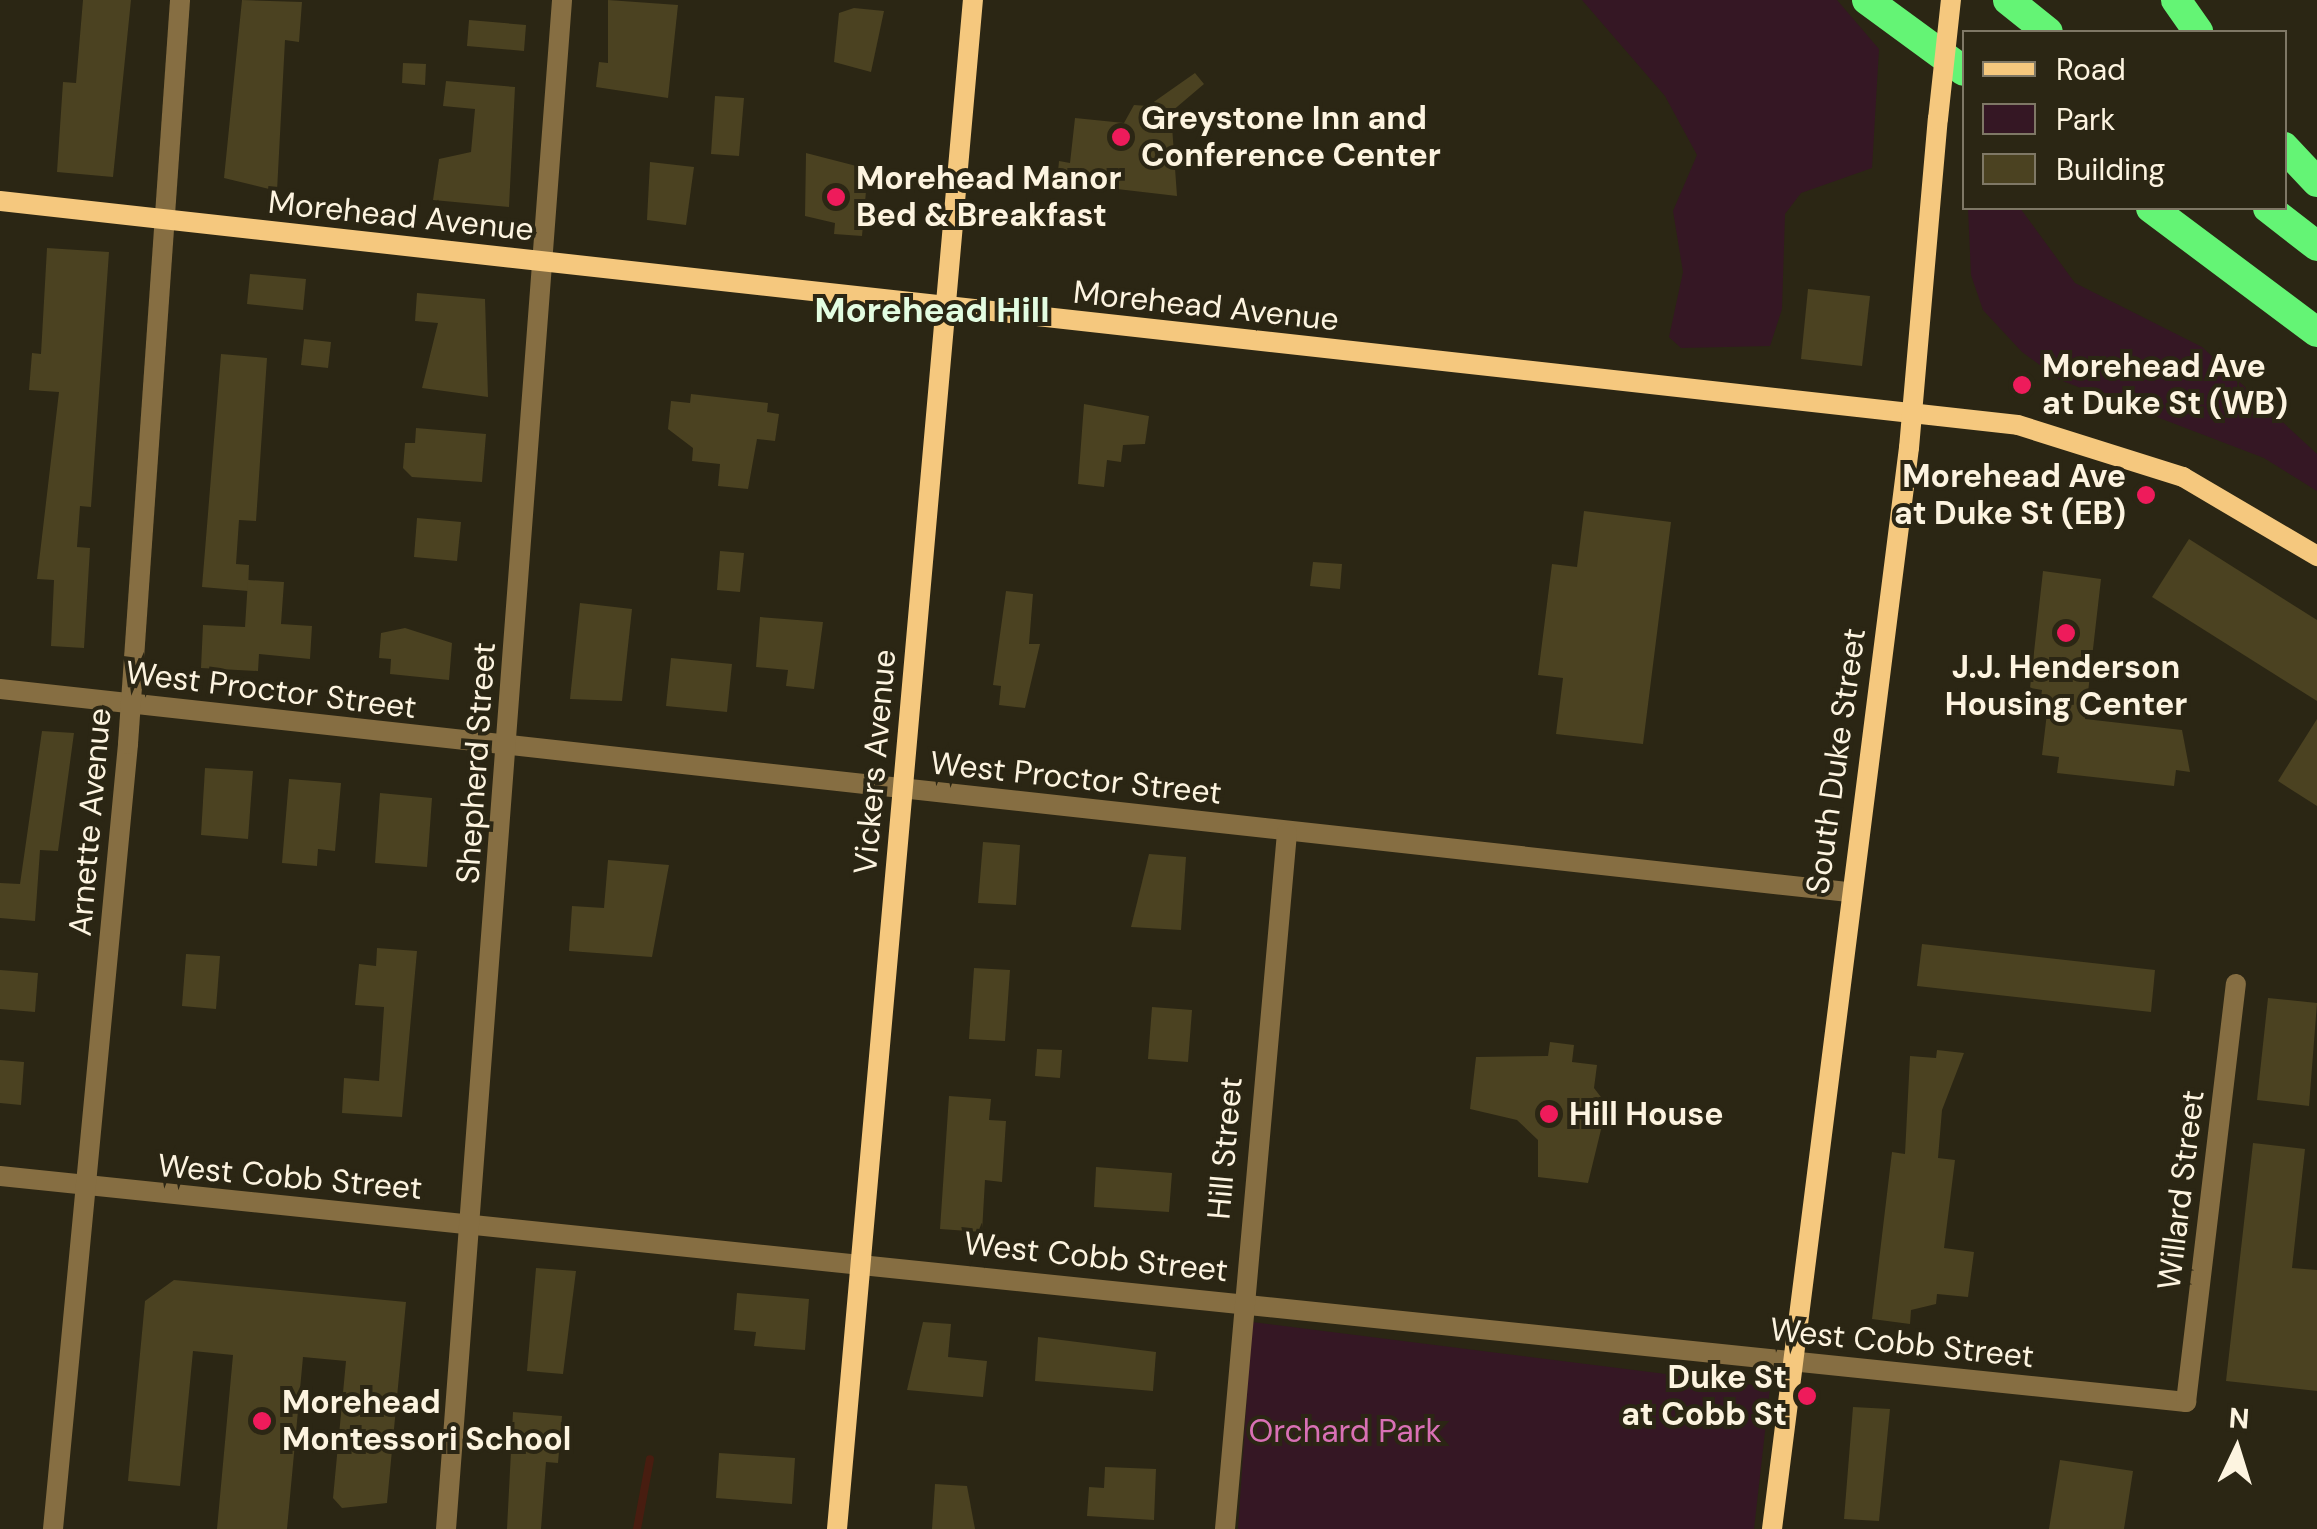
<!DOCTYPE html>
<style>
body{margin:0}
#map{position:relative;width:2317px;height:1529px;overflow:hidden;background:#2b2614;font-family:"DM Sans",sans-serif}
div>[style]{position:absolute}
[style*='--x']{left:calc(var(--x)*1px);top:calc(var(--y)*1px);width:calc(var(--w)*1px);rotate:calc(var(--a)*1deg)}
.green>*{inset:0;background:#351724}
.stream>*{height:8px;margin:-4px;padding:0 4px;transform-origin:4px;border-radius:4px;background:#481d10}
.building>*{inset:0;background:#4b4221}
.street>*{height:20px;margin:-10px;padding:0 10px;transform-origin:10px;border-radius:10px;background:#866e42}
.secondary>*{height:20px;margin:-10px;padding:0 10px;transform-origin:10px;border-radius:10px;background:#f5c87e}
.highway>*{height:30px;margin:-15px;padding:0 15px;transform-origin:15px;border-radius:15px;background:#64f475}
.secondary-bridge>*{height:20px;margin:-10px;padding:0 10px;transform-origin:10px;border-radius:10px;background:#f5c87e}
.dots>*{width:28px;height:28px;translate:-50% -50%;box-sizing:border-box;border:5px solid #2b2614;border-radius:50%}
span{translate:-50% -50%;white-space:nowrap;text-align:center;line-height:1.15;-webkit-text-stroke:8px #2b2614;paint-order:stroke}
.poi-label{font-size:32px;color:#fdf4e0;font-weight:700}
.left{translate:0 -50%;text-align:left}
.right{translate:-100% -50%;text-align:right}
.street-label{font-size:32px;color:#fdf4e0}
.park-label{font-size:32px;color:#d970b5}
.neighbourhood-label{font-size:35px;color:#e3fde2;font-weight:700}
.legend{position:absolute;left:1962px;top:30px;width:325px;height:180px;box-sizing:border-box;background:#2b2614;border:2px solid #7f7866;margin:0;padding:12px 18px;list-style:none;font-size:30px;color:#fdf4e0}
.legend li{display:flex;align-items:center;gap:20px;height:50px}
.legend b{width:50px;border:2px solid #7f7866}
.north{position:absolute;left:2187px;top:1399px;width:100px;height:100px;-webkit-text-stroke:8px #2b2614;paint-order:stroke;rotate:4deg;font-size:28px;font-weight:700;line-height:40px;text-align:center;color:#fdf4e0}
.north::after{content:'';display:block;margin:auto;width:35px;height:45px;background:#fdf4e0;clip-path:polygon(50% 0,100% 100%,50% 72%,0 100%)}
</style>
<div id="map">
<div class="green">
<i style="clip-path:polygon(1582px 0,1837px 0,1879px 49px,1872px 168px,1801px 193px,1785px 214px,1782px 309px,1770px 346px,1681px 348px,1669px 337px,1683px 272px,1673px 211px,1697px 155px,1665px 96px)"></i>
<i style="clip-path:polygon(1968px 208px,2020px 208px,2075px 283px,2202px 347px,2317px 454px,2317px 491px,2264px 458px,2060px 380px,2022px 352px,1983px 310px,1971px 275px)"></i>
<i style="clip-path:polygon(1252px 1322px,1770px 1387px,1754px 1529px,1238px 1529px)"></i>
</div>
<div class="stream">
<i style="--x:637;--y:1529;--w:71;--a:-79.5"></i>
</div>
<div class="building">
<i style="clip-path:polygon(83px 0,131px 0,113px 177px,57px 172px,63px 82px,76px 83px)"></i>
<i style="clip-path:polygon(242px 0,302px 2px,299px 42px,285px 40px,277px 191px,224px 178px)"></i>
<i style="clip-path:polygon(608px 0,678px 5px,668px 98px,596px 87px,599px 62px,608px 63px)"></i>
<i style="clip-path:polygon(854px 8px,884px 11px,871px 72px,834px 62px,839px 13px)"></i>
<i style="clip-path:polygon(469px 20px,526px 25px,524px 51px,467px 46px)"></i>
<i style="clip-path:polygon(403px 63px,426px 64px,425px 85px,402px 83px)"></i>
<i style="clip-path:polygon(1195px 73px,1204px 84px,1171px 112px,1177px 196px,1057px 182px,1059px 161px,1070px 163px,1075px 118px,1124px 123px,1134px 105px,1148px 106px)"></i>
<i style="clip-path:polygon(446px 81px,515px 87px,509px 207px,433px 200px,439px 159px,471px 152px,475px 109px,443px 106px)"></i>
<i style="clip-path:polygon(715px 96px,744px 98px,739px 156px,711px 154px)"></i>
<i style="clip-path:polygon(806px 153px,868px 169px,862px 236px,834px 234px,835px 223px,805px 216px)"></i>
<i style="clip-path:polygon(650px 162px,694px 167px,686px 225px,647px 220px)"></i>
<i style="clip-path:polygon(47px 248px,109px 252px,91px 507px,80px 506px,77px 547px,90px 548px,84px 648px,51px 646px,54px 580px,37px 579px,59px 392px,29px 390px,32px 353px,41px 354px)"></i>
<i style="clip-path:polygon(250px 274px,306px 279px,303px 310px,247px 304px)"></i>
<i style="clip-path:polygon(1808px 289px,1870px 296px,1862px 366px,1801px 359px)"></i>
<i style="clip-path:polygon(417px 293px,485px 299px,488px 397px,422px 388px,438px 323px,415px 321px)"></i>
<i style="clip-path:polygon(304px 339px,331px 342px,328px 368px,301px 365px)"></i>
<i style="clip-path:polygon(221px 354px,267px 358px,256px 521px,239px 520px,236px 564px,249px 565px,248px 591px,202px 587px)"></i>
<i style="clip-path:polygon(691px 394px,768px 403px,767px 412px,779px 414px,775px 441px,757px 439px,748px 489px,718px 486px,720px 464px,692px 461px,693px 448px,668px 429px,671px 401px,690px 403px)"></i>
<i style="clip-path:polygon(1084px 404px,1149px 416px,1145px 444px,1123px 445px,1121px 462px,1107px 460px,1104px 487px,1078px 484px)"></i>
<i style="clip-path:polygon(416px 428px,486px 434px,482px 482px,412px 477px,403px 468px,405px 443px,415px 443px)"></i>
<i style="clip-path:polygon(1584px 511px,1671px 522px,1643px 744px,1556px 734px,1563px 678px,1538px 675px,1552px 564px,1577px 567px)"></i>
<i style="clip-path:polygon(417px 518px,461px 522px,457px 561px,414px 557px)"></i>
<i style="clip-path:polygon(2189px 539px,2317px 620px,2317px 701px,2152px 597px)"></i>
<i style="clip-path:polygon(720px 551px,744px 553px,740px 592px,717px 590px)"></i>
<i style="clip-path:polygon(1313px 562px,1342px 564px,1340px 589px,1310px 586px)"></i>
<i style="clip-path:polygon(2043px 571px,2101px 579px,2085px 719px,2182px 730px,2190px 772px,2176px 770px,2174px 786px,2057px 773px,2059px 757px,2042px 755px,2047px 713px,2039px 712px,2042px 690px,2030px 688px)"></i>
<i style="clip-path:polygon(248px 580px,284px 582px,281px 624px,312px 626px,310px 659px,259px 654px,258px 671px,201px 668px,203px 625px,245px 627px)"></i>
<i style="clip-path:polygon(1006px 591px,1033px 594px,1029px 644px,1040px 644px,1025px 708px,999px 705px,1001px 686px,993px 685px)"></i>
<i style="clip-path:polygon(580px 603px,632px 609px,622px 701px,570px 699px)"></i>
<i style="clip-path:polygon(760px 617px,823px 622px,814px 689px,786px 686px,788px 670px,756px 667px)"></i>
<i style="clip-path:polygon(405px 628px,452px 643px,449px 680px,390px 674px,391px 659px,379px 658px,381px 633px)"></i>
<i style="clip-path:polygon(671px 658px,732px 664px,727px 712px,666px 706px)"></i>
<i style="clip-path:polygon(2317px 719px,2317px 806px,2278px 781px)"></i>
<i style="clip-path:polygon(42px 731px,74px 733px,58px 851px,40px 850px,35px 921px,0 918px,0 883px,20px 884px)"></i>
<i style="clip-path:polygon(205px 768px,253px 771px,248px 839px,201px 835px)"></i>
<i style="clip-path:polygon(289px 779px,341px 783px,335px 851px,318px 849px,317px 866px,282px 863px)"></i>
<i style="clip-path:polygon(380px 793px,432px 798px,427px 867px,375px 863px)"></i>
<i style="clip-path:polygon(983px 842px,1020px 845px,1016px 905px,978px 903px)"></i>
<i style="clip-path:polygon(1149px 854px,1186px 857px,1181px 930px,1131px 927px)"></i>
<i style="clip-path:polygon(608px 860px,669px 865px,652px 957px,569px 951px,572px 906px,604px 908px)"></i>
<i style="clip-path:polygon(1922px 944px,2155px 970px,2151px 1012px,1917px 986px)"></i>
<i style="clip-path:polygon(377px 948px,417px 951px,402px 1117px,342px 1113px,344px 1078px,379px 1081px,384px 1007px,355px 1005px,359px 964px,376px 966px)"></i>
<i style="clip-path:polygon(186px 954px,220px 956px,216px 1009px,182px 1006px)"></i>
<i style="clip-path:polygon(974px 968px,1010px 970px,1005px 1041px,969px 1039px)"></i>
<i style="clip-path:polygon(0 970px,38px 973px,35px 1012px,0 1009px)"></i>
<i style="clip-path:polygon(2268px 998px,2317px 1003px,2309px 1106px,2257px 1100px)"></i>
<i style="clip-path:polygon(1152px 1007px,1192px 1010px,1188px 1062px,1148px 1059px)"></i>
<i style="clip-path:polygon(1550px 1042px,1574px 1045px,1572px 1062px,1597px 1065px,1594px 1088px,1607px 1105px,1588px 1183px,1538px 1177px,1538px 1140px,1517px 1120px,1470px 1109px,1476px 1057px,1548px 1056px)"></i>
<i style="clip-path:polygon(1037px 1049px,1062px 1050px,1060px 1078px,1035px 1076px)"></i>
<i style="clip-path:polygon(1937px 1050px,1964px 1053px,1942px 1110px,1938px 1158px,1955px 1160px,1944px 1248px,1974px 1252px,1968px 1297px,1937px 1294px,1936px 1304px,1911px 1310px,1910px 1324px,1872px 1319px,1892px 1152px,1905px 1154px,1910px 1056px,1936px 1058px)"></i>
<i style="clip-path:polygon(0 1060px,24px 1062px,21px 1105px,0 1103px)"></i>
<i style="clip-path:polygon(949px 1096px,991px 1099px,989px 1120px,1006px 1121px,1002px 1182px,985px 1180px,982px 1232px,940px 1229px)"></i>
<i style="clip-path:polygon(2253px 1143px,2305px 1149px,2292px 1268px,2317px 1270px,2317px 1391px,2226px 1381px)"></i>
<i style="clip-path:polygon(1096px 1167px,1172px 1173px,1169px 1212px,1094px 1207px)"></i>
<i style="clip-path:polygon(536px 1268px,576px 1271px,563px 1374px,527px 1371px)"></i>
<i style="clip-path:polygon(174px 1280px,406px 1302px,387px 1503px,342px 1508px,333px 1498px,346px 1361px,303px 1357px,287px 1529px,217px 1529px,233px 1355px,193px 1351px,180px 1486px,128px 1481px,145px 1301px)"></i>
<i style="clip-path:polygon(737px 1293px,809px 1299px,805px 1350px,754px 1346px,756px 1332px,734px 1330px)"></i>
<i style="clip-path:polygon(923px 1322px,951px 1324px,948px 1357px,987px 1361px,983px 1397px,907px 1390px)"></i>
<i style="clip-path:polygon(1038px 1337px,1156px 1352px,1153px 1391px,1035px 1381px)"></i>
<i style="clip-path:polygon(1853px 1407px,1890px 1409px,1879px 1521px,1844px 1519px)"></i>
<i style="clip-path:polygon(513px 1412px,562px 1416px,558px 1463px,546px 1462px,541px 1529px,507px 1529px)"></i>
<i style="clip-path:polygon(719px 1453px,795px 1458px,792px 1504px,716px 1498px)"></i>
<i style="clip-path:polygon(2060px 1460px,2133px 1471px,2124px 1529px,2049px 1529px)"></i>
<i style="clip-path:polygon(1105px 1467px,1156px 1469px,1154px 1520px,1087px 1516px,1089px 1487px,1104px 1488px)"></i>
<i style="clip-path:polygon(935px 1484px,967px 1486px,975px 1529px,932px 1529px)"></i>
</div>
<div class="street">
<i style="--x:0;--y:689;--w:1858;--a:6.27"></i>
<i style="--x:0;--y:1176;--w:2198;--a:5.9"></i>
<i style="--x:2186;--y:1402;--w:421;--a:-83.2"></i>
<i style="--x:53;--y:1529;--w:789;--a:-84.54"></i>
<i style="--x:128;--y:744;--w:746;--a:-86"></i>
<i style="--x:446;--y:1529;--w:1533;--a:-85.66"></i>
<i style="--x:1225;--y:1529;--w:699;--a:-84.91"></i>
</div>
<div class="secondary">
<i style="--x:0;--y:201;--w:2030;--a:6.33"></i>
<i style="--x:2018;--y:425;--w:173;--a:17.5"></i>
<i style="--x:2183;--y:477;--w:156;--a:30.5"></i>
<i style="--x:837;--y:1529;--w:1535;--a:-84.92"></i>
<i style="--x:1772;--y:1529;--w:1090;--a:-82.78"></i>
<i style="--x:1909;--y:448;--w:330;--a:-85"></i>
</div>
<div class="highway">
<i style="--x:1867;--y:0;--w:120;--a:36.2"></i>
<i style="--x:2008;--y:0;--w:51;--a:38.7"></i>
<i style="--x:2176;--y:0;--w:39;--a:55"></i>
<i style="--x:2284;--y:147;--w:48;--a:46.7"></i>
<i style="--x:2151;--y:208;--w:207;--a:36.8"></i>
<i style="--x:2268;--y:208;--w:62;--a:37.8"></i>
</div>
<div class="secondary-bridge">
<i style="--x:1938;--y:119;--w:120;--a:-83.8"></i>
</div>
<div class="dots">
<i style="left:1121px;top:137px;background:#ee1b5b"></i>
<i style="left:836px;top:197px;background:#ee1b5b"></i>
<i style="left:2022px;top:385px;background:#ee1b5b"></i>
<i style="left:2146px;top:495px;background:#ee1b5b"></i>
<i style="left:2066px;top:633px;background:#ee1b5b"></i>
<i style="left:1549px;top:1114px;background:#ee1b5b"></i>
<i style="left:1807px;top:1396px;background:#ee1b5b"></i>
<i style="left:262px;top:1421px;background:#ee1b5b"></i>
</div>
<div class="poi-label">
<span class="left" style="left:1141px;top:137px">Greystone Inn and<br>Conference Center</span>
<span class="left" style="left:856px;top:197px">Morehead Manor<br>Bed &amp; Breakfast</span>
<span class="left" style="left:2042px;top:385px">Morehead Ave<br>at Duke St (WB)</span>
<span class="right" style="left:2126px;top:495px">Morehead Ave<br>at Duke St (EB)</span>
<span style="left:2066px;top:686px">J.J. Henderson<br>Housing Center</span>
<span class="left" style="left:1569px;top:1114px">Hill House</span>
<span class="right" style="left:1787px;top:1396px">Duke St<br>at Cobb St</span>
<span class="left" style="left:282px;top:1421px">Morehead<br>Montessori School</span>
</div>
<div class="street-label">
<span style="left:401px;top:216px;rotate:6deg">Morehead Avenue</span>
<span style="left:1206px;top:306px;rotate:6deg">Morehead Avenue</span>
<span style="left:271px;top:690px;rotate:7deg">West Proctor Street</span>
<span style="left:1836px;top:761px;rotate:-82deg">South Duke Street</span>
<span style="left:875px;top:762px;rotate:-85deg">Vickers Avenue</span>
<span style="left:476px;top:763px;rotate:-86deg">Shepherd Street</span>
<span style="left:1076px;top:778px;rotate:6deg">West Proctor Street</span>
<span style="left:90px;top:822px;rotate:-85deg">Arnette Avenue</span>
<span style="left:1225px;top:1148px;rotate:-85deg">Hill Street</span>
<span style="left:290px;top:1177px;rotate:5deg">West Cobb Street</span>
<span style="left:2181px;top:1190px;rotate:-83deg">Willard Street</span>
<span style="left:1096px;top:1257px;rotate:6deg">West Cobb Street</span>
<span style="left:1902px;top:1343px;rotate:6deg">West Cobb Street</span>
</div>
<div class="park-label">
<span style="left:1345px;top:1431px">Orchard Park</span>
</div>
<div class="neighbourhood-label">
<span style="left:932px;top:310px">Morehead Hill</span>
</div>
<ul class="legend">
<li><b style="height:12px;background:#f5c87e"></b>Road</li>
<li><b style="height:28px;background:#351724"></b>Park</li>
<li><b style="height:28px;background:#4b4221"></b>Building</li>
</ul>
<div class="north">N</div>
</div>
